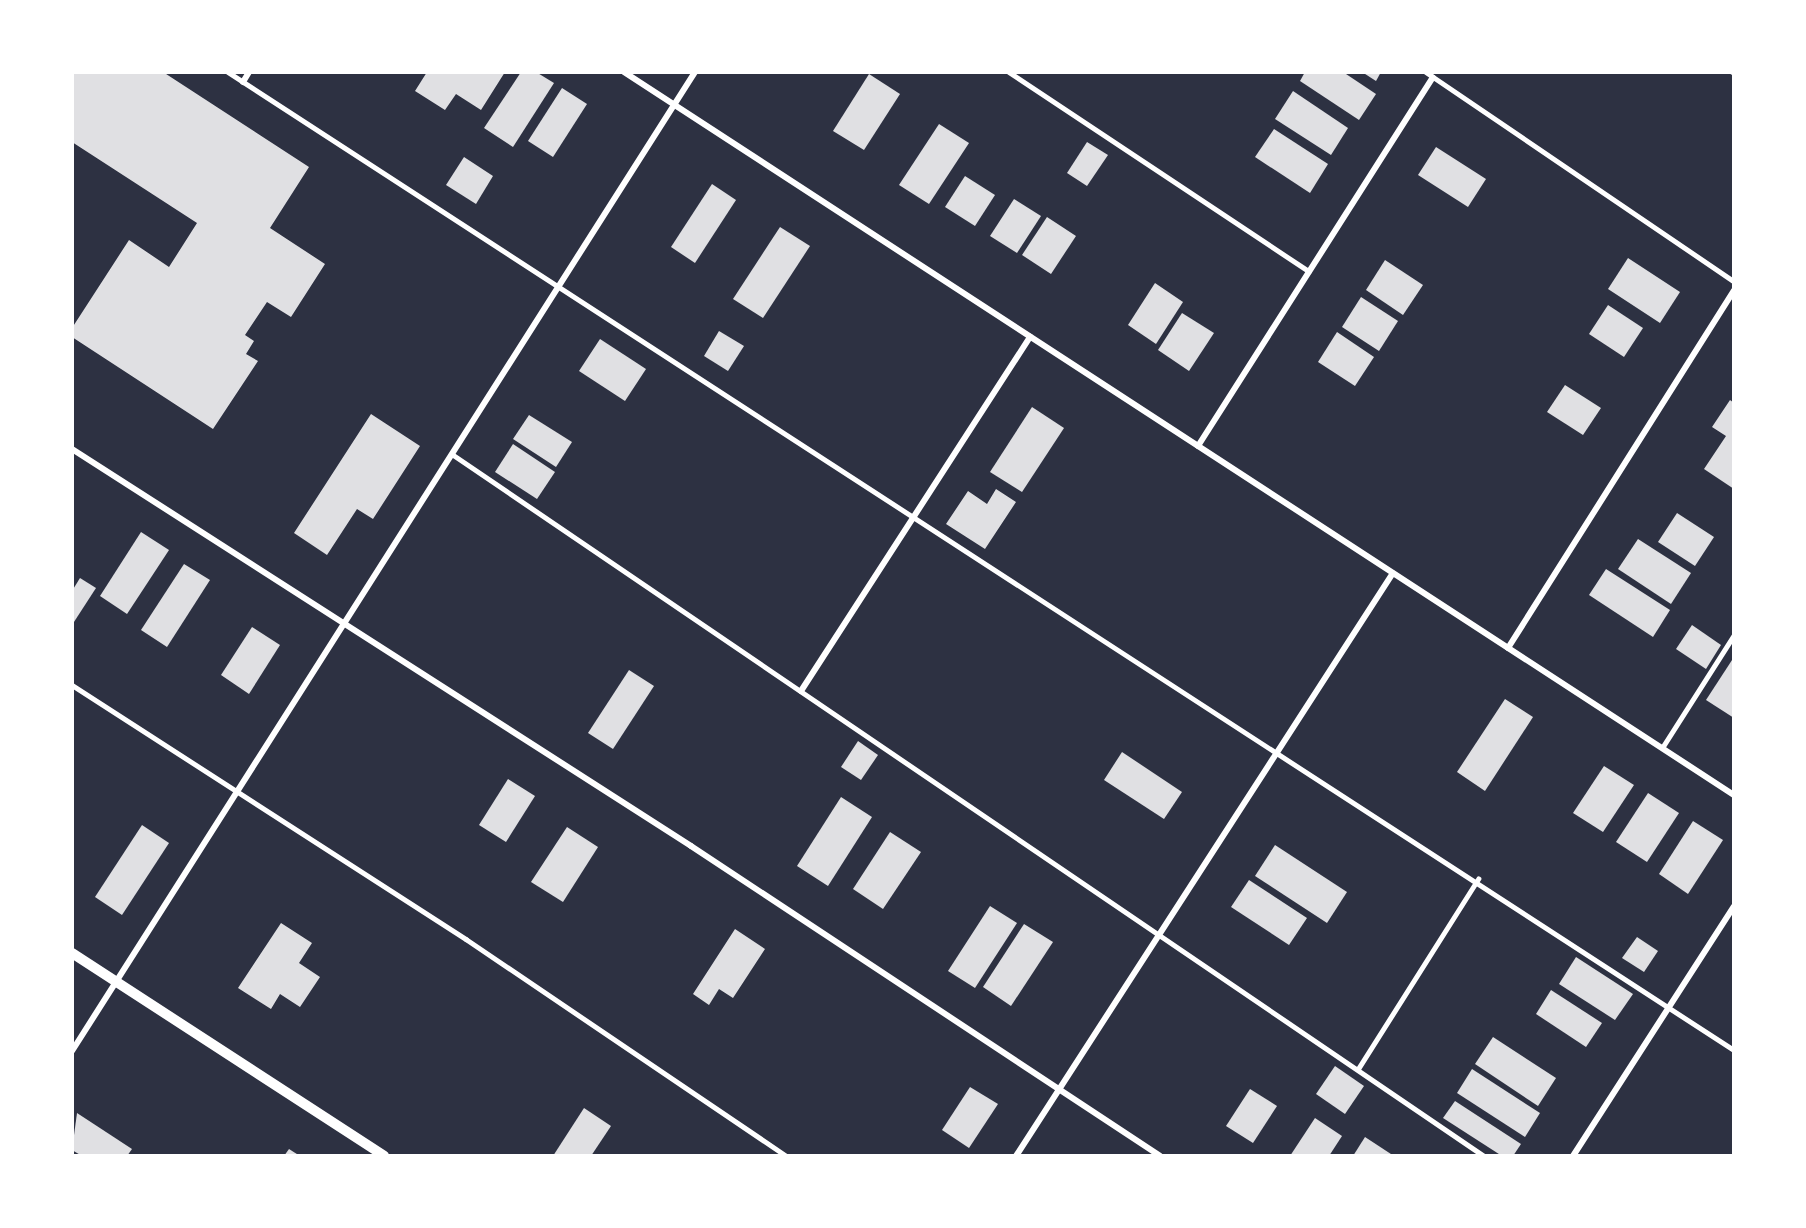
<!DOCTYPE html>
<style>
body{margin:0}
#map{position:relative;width:1806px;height:1228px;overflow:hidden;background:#2d3142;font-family:Signika,sans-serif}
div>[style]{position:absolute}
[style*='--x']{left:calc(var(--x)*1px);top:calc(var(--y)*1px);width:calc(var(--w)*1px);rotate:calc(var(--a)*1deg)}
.building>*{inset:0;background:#e0e0e3}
.service>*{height:4.5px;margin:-2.25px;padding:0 2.25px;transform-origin:2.25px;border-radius:2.25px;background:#fff}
.minor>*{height:6px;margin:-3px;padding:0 3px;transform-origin:3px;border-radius:3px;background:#fff}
.tertiary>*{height:10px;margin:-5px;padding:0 5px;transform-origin:5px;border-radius:5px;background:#fff}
span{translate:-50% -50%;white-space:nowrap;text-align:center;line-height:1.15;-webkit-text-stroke:5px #fff;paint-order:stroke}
.frame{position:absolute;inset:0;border:74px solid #fff;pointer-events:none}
</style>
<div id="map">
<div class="building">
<i style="clip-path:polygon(72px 72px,163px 72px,309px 167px,270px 228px,325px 264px,291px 317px,267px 302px,245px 335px,254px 341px,246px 354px,258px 361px,213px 429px,72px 337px,72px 328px,129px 240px,169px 267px,197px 223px,72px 142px)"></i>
<i style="clip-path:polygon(427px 72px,505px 72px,481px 110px,456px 94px,445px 110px,415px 91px)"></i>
<i style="clip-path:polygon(521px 72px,536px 72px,554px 83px,513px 147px,484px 128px)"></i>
<i style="clip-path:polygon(1305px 72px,1343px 72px,1376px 94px,1359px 120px,1300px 81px)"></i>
<i style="clip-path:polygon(1362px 72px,1381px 72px,1376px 81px)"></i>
<i style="clip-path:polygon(869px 74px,900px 94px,864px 150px,833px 131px)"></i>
<i style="clip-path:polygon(562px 88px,587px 104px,553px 157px,528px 141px)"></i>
<i style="clip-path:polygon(1293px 91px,1348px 128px,1331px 155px,1275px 119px)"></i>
<i style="clip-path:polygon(939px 124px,969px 143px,929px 204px,899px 185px)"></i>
<i style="clip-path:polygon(1274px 129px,1328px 164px,1310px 193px,1255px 157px)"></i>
<i style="clip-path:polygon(1087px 142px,1108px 155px,1087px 186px,1067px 173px)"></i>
<i style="clip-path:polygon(1436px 147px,1486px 179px,1468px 207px,1418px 175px)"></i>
<i style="clip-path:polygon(464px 157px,493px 176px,476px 204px,446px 185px)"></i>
<i style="clip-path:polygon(965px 176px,995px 195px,975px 226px,945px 207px)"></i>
<i style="clip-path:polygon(712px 184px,736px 200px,695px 263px,671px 247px)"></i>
<i style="clip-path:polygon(1014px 199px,1041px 216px,1017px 253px,990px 236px)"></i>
<i style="clip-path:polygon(1047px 217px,1076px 236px,1051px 274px,1022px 255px)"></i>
<i style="clip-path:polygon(780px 227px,810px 246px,763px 318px,733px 299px)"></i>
<i style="clip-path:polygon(1628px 258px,1680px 292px,1660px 323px,1608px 289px)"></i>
<i style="clip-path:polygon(1385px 260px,1423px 285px,1403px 315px,1366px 290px)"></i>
<i style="clip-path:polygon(1155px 283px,1183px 302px,1156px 344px,1128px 325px)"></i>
<i style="clip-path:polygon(1361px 297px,1398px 321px,1379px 351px,1342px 327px)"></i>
<i style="clip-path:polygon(1608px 305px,1643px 328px,1624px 357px,1589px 334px)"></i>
<i style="clip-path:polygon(1182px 313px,1214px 333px,1189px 371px,1158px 350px)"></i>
<i style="clip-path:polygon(719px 331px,744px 346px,728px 371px,704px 356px)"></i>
<i style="clip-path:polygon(1337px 332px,1374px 357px,1355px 386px,1318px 362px)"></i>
<i style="clip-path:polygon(600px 339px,646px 369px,625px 401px,579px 371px)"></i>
<i style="clip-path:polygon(1565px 385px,1601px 408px,1583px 435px,1547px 412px)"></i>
<i style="clip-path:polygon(1730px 400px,1734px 403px,1734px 489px,1704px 469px,1726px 436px,1712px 427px)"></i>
<i style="clip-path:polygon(1032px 407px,1064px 428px,1022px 492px,990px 472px)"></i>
<i style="clip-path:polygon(371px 414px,420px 446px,373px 519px,357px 509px,327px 555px,294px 533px)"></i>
<i style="clip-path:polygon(529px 415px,572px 442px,556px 467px,513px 439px)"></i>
<i style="clip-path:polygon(513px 444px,555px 472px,537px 499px,495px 472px)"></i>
<i style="clip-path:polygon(996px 489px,1016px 502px,985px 549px,946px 524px,968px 491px,987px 504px)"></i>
<i style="clip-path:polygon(1677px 513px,1714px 537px,1695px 566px,1658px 542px)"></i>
<i style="clip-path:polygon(141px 532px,169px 550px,127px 614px,100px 596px)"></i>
<i style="clip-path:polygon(1638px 539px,1691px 573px,1671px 604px,1618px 569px)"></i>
<i style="clip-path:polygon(184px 564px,210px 580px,167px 647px,141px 630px)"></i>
<i style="clip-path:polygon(1606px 569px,1670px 610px,1653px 637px,1589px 595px)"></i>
<i style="clip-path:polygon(80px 578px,96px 588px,72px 625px,72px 591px)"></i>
<i style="clip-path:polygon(1692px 625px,1721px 645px,1706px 669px,1676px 649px)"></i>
<i style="clip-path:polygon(252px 627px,280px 645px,249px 694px,221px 675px)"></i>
<i style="clip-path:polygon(1734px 657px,1734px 718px,1706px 700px)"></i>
<i style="clip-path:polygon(629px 670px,654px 686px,613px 749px,588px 733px)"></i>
<i style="clip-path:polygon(1505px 699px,1533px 717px,1485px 791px,1457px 772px)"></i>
<i style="clip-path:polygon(858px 741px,878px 755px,861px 780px,841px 767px)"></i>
<i style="clip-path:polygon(1122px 752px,1182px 792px,1164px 819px,1104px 780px)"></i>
<i style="clip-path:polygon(1604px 766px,1634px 785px,1603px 832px,1573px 813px)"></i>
<i style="clip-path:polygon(508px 779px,535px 796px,506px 842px,479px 825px)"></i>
<i style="clip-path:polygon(1648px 793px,1679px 813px,1647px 862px,1616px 842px)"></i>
<i style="clip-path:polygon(841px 797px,872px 817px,828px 886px,797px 866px)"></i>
<i style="clip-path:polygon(1693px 821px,1723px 840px,1688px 894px,1659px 874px)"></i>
<i style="clip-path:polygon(142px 825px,169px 843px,122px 915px,95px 897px)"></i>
<i style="clip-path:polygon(567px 827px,598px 847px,563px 902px,531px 882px)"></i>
<i style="clip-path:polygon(890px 832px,921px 852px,883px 909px,853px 889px)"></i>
<i style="clip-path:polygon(1275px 845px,1347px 892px,1327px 923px,1255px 876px)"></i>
<i style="clip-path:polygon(1249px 880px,1307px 918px,1289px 945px,1231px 907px)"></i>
<i style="clip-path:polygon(990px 906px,1017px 923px,975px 988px,948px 971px)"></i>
<i style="clip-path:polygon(281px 923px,312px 943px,299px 963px,320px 977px,300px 1007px,280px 994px,271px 1009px,238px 988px)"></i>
<i style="clip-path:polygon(1024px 924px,1053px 942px,1011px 1006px,983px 987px)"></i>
<i style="clip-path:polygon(735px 929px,765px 949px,733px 998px,719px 989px,709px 1005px,693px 994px)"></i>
<i style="clip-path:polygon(1637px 937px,1658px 951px,1644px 972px,1622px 958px)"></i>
<i style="clip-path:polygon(1576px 957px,1633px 994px,1615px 1020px,1559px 984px)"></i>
<i style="clip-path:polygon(1551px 990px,1602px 1023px,1586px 1047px,1536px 1014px)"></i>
<i style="clip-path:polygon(1493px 1037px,1556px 1078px,1538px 1106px,1475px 1064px)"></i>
<i style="clip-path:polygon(1335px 1066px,1364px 1086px,1345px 1114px,1316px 1094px)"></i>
<i style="clip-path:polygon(1472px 1069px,1540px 1113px,1525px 1137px,1457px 1093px)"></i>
<i style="clip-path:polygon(970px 1087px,998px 1104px,969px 1148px,942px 1130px)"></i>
<i style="clip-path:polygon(1250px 1089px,1277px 1106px,1253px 1143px,1226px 1126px)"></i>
<i style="clip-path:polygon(1455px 1101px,1521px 1144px,1513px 1156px,1502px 1156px,1443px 1118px)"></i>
<i style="clip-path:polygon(584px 1108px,611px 1126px,591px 1156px,553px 1156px)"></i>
<i style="clip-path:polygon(77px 1113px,132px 1149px,127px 1156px,82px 1156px,72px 1150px)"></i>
<i style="clip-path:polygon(1315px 1118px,1342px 1136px,1329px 1156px,1290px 1156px)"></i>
<i style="clip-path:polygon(1365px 1137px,1394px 1156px,1353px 1156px)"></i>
<i style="clip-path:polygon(289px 1149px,300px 1156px,284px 1156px)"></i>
</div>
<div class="service">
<i style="--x:228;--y:72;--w:1796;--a:33"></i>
<i style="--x:1009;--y:72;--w:360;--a:33.6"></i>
<i style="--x:1426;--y:72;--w:372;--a:34.2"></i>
<i style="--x:452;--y:454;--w:1248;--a:34.22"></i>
<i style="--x:72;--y:685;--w:469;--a:32.8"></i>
<i style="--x:466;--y:939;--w:387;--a:34.1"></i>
<i style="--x:1662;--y:748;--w:134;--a:-57.5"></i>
<i style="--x:1358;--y:1069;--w:225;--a:-57.7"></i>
</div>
<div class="minor">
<i style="--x:624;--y:72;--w:1325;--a:33.08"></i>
<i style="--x:1733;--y:72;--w:1;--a:0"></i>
<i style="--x:243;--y:82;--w:12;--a:-59"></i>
<i style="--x:1198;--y:446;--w:437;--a:-57.5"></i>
<i style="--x:72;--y:449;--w:735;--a:32.67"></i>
<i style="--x:691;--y:846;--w:562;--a:33.46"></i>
<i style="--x:1508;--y:648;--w:423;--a:-57.7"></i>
<i style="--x:801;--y:691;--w:422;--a:-57.1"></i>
<i style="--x:72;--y:1051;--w:1160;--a:-57.53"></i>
<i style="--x:1016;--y:1156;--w:694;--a:-57.11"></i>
<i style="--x:1573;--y:1156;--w:297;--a:-57.2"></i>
</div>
<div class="tertiary">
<i style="--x:72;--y:953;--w:372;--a:33"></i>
</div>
<div class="frame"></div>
</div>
